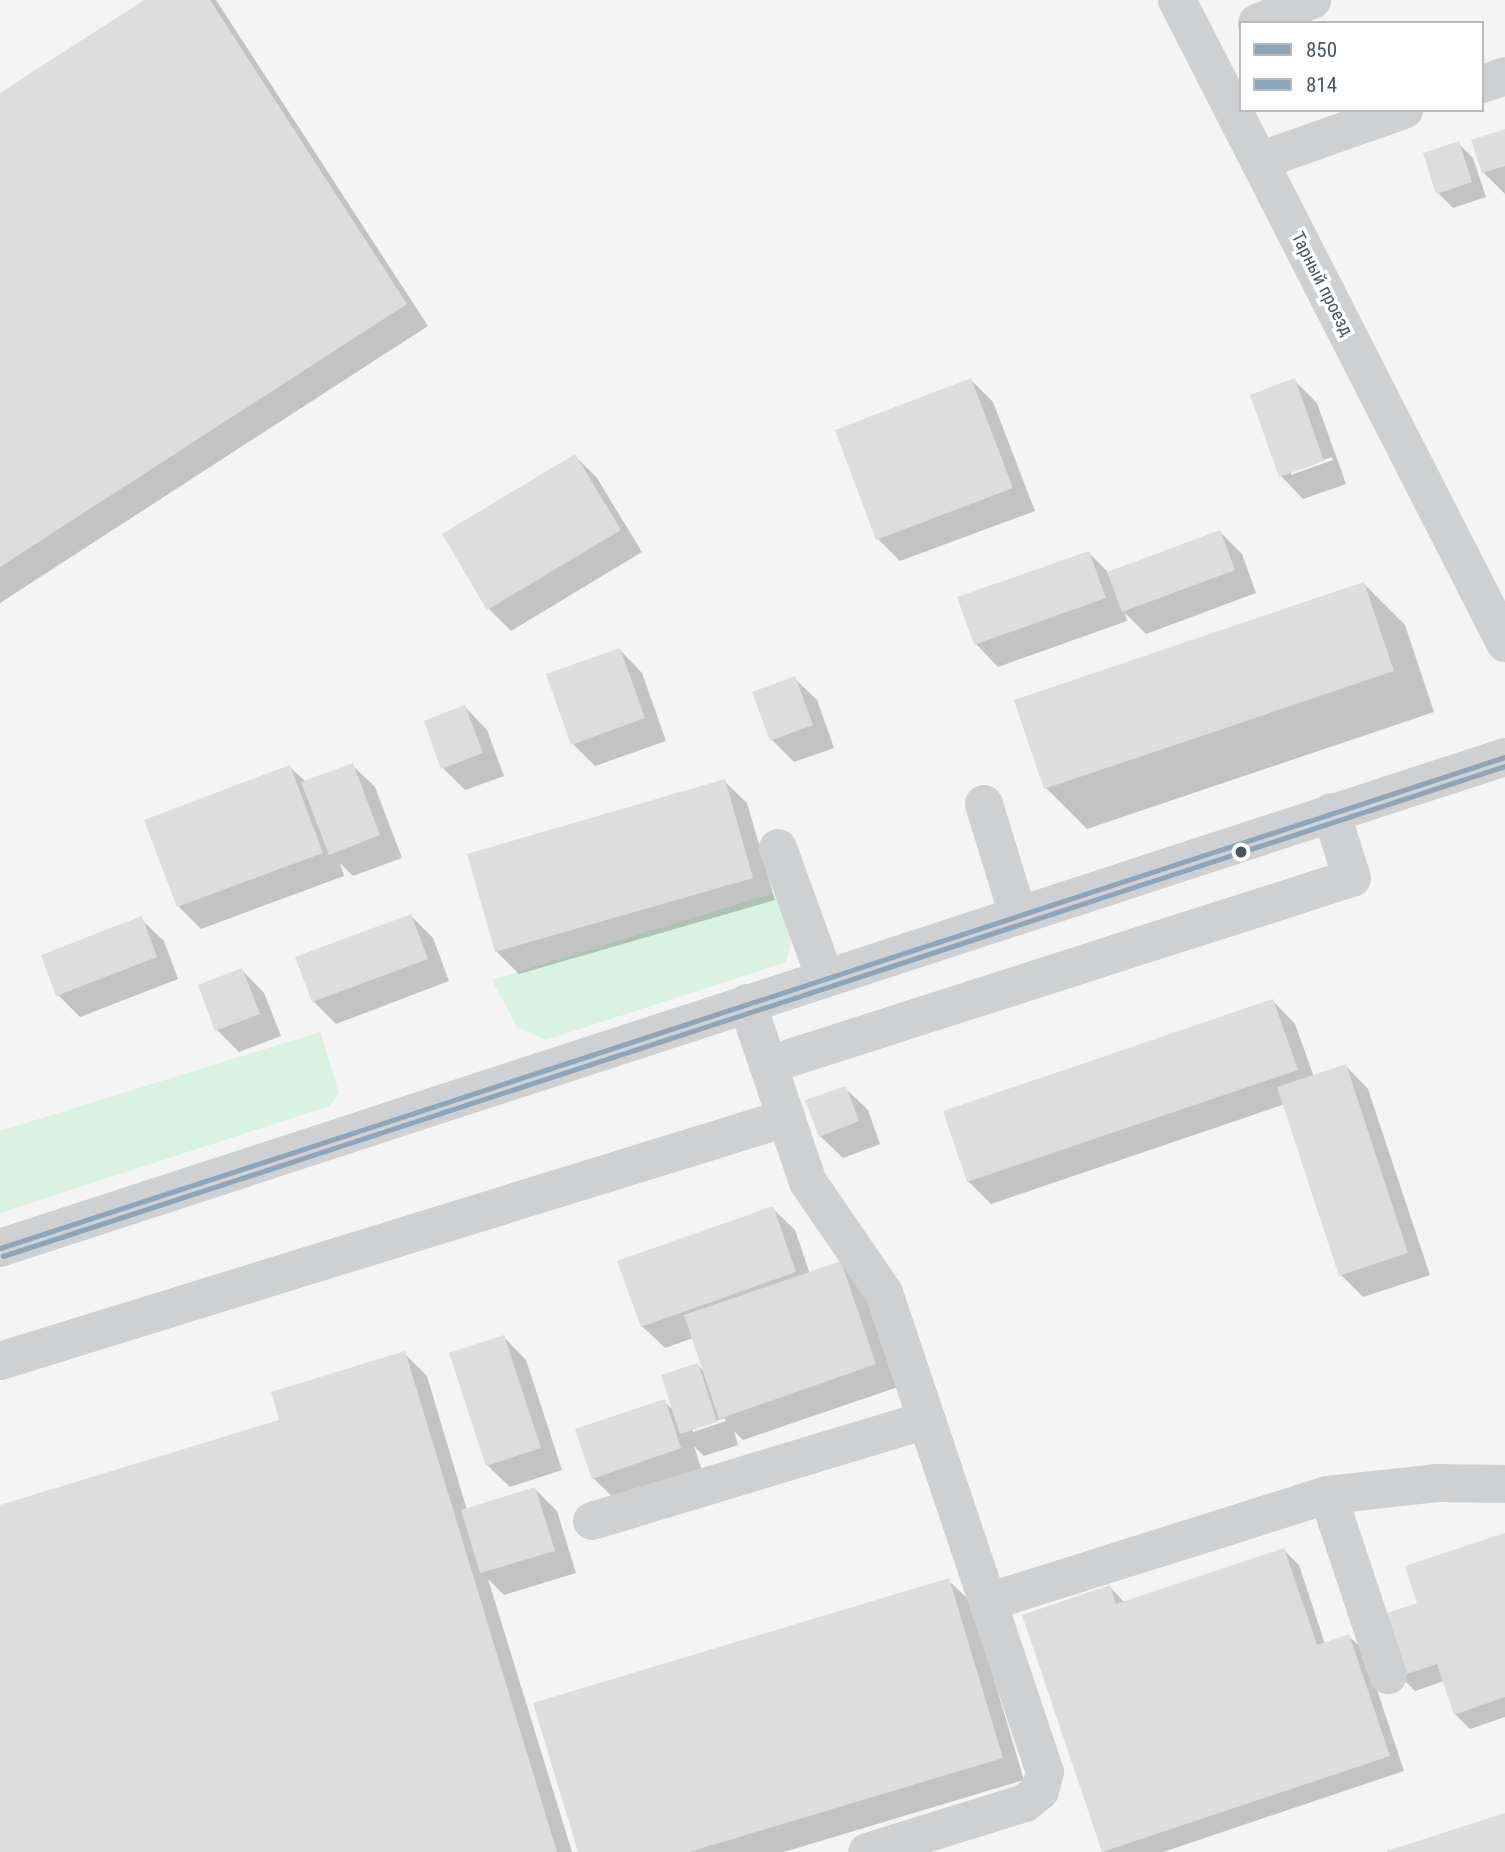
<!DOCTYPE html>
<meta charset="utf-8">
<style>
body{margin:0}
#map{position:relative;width:1505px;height:1852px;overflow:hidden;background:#f4f4f4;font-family:"Roboto Condensed",sans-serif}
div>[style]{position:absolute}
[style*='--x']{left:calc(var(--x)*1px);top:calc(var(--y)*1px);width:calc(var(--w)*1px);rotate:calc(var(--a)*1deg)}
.green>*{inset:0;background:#d9f2e3}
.shadow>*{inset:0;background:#0003}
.building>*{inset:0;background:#ddddde}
.minor>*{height:38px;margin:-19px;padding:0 19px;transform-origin:19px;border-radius:19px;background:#ced0d2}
.bus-1>*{height:5px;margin:-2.5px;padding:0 2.5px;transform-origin:2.5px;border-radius:2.5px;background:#8ca5b8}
.bus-2>*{height:5px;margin:-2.5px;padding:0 2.5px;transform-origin:2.5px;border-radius:2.5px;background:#8ca5b8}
.dots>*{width:19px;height:19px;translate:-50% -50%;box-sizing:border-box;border:4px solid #fff;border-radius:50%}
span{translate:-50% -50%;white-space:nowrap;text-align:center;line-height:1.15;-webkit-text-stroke:7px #fff;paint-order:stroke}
.street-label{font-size:18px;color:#4a5661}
.legend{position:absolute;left:1239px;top:21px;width:245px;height:91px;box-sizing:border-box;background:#fff;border:2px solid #b7bbc0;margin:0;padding:9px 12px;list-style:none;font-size:21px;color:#4a5661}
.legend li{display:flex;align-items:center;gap:14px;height:35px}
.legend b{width:35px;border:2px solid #b7bbc0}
</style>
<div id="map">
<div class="green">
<i style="clip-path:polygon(777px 892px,791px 942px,786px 962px,546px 1040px,517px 1027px,492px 980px)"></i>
<i style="clip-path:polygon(320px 1032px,339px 1093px,329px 1106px,0 1213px,0 1131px)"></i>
</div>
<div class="shadow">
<i style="clip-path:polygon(147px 0,216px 0,428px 326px,0 603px,0 96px)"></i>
<i style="clip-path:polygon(1505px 131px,1505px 194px,1483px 172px)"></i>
<i style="clip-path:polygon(1458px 143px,1473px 158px,1486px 197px,1453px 208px,1438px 193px)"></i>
<i style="clip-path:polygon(971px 380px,993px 402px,1035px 511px,900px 561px,878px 539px)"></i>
<i style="clip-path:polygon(evenodd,1294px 380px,1317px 403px,1346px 484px,1303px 499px,1281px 476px,1294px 380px,1332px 457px,1333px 460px,1291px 475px,1291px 471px,1332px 457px)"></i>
<i style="clip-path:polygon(575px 456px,597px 478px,642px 552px,511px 631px,489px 609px)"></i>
<i style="clip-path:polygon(1220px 532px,1242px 554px,1256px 593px,1146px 634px,1125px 613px,1127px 621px,998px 667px,976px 644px,1089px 553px,1109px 573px)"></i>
<i style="clip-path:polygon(1364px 584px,1405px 625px,1434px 712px,1087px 829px,1046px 788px)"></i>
<i style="clip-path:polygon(620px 650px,642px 673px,666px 741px,595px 766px,573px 744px)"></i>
<i style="clip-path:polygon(794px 678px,817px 700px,834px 748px,794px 762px,772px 740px)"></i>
<i style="clip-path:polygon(465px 707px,487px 730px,504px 776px,465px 790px,443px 768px)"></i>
<i style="clip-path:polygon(352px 765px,375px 787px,402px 858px,353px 876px,340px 863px,344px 876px,201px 929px,178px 906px,290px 767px,306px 782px)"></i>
<i style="clip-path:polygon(724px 781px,747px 803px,775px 900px,519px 974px,497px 952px,469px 855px)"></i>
<i style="clip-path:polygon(411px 916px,433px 938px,449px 981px,336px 1024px,313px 1001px)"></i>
<i style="clip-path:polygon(141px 919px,164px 941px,178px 979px,80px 1017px,58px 995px)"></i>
<i style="clip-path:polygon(242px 970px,264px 993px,281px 1036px,239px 1052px,217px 1030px)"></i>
<i style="clip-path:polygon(1273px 1001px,1295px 1024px,1314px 1077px,1346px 1066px,1368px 1089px,1430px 1275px,1363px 1297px,1341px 1275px,1285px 1104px,991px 1204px,968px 1181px)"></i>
<i style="clip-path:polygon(845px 1088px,868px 1110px,880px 1144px,843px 1158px,820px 1136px)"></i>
<i style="clip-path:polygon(evenodd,772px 1208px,795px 1230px,810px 1274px,841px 1263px,863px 1286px,898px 1387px,743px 1440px,734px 1431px,738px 1445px,704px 1456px,694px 1446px,702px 1471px,616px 1500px,593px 1478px,664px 1401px,674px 1411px,698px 1365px,705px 1373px,693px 1338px,665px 1348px,642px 1326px,772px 1208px,725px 1418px,726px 1421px,693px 1432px,693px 1428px,725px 1418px)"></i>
<i style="clip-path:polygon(504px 1337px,526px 1360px,562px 1470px,510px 1487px,487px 1465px)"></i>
<i style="clip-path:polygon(404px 1353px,427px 1376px,467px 1510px,535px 1489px,557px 1511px,576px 1573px,504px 1595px,488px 1579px,572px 1852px,0 1852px,0 1507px,282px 1421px)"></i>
<i style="clip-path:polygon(1505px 1535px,1505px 1717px,1470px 1729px,1455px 1714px,1444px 1681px,1415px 1691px,1400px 1676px,1419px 1604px)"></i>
<i style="clip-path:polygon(1284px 1550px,1299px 1565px,1325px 1644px,1349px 1636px,1364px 1651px,1404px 1771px,1163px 1852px,1104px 1852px,1024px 1616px,1110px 1587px,1125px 1603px)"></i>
<i style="clip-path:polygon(948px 1580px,971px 1602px,1024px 1780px,784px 1852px,580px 1852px)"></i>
</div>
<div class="building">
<i style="clip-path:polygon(144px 0,210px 0,407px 304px,0 567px,0 93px)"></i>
<i style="clip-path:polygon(1505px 129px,1505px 166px,1482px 173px,1471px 140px)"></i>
<i style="clip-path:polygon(1459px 141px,1472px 182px,1436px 194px,1423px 153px)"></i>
<i style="clip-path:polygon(971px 378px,1013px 488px,876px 540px,835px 430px)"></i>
<i style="clip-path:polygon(1295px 378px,1324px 461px,1279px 477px,1250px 395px)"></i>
<i style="clip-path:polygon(575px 454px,621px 530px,487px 610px,442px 534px)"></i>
<i style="clip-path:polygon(1220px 530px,1235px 570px,1122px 612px,1107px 572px)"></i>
<i style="clip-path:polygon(1089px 551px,1106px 598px,974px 645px,957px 597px)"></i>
<i style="clip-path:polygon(1364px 582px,1394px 671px,1044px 789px,1014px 700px)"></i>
<i style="clip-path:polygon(620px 648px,645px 718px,571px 745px,546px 674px)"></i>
<i style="clip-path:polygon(795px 676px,813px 725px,770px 741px,752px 692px)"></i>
<i style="clip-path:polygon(465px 705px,483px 753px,441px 769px,424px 721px)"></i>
<i style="clip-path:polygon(353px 763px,380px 835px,329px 855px,301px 782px)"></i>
<i style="clip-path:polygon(290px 765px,323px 853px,177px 907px,144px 820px)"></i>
<i style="clip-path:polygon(725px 779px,753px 878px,495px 952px,467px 854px)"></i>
<i style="clip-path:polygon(411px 914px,428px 959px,312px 1002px,295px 957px)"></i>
<i style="clip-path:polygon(142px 916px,157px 957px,56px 996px,41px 955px)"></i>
<i style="clip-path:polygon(242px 968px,260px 1014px,215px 1031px,198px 985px)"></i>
<i style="clip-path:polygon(1273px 999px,1298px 1070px,967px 1182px,943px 1111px)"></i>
<i style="clip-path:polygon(1346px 1064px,1408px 1253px,1339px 1276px,1277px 1087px)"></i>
<i style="clip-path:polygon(846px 1086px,859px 1121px,819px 1137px,805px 1100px)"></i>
<i style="clip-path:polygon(773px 1206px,796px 1272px,641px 1327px,617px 1261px)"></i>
<i style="clip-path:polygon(841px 1261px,876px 1364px,719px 1419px,684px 1315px)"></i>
<i style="clip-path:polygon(504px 1335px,541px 1448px,486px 1466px,449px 1353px)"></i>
<i style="clip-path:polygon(405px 1351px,557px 1852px,0 1852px,0 1505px,279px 1420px,271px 1392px)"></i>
<i style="clip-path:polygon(698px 1363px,717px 1422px,680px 1434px,661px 1375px)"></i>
<i style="clip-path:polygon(665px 1399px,681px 1448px,592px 1479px,575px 1429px)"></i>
<i style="clip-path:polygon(535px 1487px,555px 1551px,480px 1573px,461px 1510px)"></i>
<i style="clip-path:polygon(1505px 1533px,1505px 1697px,1454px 1715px,1437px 1664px,1398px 1677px,1378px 1616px,1417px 1603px,1405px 1566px)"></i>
<i style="clip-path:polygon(1284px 1548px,1317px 1645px,1349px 1634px,1390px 1756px,1102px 1852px,1022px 1615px,1110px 1585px,1116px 1604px)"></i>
<i style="clip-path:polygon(949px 1578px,1003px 1758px,689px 1852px,578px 1852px,533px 1703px)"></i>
<i style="clip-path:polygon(1505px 1813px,1505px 1852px,1387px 1852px,1387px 1851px)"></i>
</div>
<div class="minor">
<i style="--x:1177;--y:0;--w:722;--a:62.97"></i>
<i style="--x:1257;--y:23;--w:60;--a:-22.7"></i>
<i style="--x:1482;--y:84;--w:24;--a:-19"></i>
<i style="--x:1259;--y:161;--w:154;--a:-19.4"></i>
<i style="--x:984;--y:804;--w:116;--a:73"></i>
<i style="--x:778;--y:848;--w:138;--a:70.1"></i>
<i style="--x:747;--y:1003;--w:189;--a:71.2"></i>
<i style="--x:808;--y:1182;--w:135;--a:55.6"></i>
<i style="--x:884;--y:1293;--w:505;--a:71.42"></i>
<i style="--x:1045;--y:1772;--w:20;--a:105"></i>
<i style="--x:1040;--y:1791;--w:19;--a:141"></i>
<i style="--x:1025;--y:1803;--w:165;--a:162.8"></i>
<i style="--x:768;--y:1065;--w:613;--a:-17.76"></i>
<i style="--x:1352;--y:878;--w:69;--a:-107.7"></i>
<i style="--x:0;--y:1248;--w:1583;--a:-18.07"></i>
<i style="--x:0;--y:1361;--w:823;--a:-17.18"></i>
<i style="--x:1328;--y:1495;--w:109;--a:-6.3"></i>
<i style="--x:1436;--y:1483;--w:69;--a:0.8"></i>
<i style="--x:592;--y:1521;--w:349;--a:-16.8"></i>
<i style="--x:988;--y:1602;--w:356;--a:-17.5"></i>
<i style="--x:1328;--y:1495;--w:190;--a:71.6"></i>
</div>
<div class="bus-1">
<i style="--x:0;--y:1248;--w:1583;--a:-18.07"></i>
</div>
<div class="bus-2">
<i style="--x:3;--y:1256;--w:1580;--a:-18.07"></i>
</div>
<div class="dots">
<i style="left:1241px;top:852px;background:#4a5661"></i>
</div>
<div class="street-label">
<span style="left:1322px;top:284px;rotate:63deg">Тарный проезд</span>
</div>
<ul class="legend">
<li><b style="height:9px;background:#8ca5b8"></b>850</li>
<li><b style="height:9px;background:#8ca5b8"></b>814</li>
</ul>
</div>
